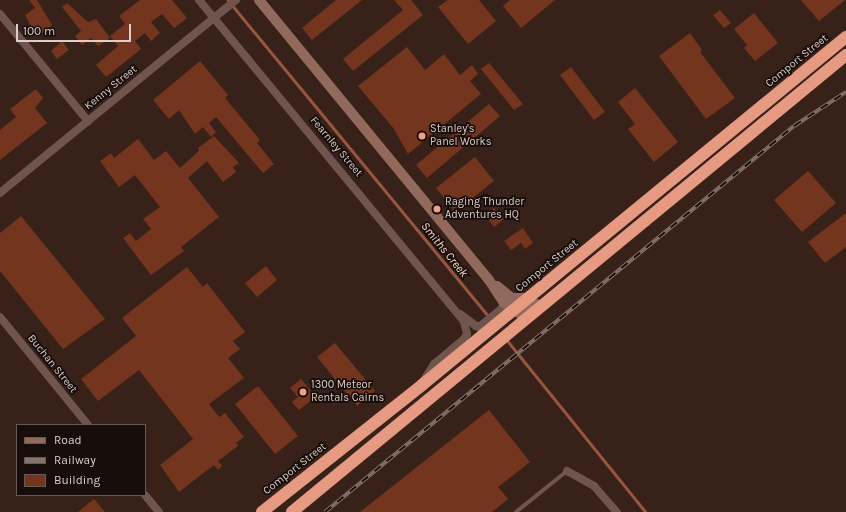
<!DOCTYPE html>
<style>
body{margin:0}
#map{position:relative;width:846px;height:512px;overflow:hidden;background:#372119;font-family:Karla,sans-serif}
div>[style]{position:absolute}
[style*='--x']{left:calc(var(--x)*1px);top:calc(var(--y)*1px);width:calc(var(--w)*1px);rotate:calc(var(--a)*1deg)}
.stream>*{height:2.5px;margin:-1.25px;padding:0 1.25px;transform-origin:1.25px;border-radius:1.25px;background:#99563f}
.building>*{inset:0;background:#74351f}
.lane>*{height:4px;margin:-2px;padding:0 2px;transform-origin:2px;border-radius:2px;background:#6f554d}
.street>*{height:8px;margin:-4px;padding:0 4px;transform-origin:4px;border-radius:4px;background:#6f554d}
.secondary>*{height:10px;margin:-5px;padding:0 5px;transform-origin:5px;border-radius:5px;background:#926a5d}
.highway>*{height:12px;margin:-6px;padding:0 6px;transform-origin:6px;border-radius:6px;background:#e59a81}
.rail>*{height:4px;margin-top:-2px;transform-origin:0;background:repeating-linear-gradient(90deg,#170d0a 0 8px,#85726b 0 16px);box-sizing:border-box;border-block:1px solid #85726b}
.dots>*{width:11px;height:11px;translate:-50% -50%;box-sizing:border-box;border:2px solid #170d0a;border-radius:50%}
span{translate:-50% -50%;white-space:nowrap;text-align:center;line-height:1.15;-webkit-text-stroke:3.5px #170d0a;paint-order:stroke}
.street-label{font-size:11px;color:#ddcec9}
.poi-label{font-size:11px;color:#ddcec9}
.left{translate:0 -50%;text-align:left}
.water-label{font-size:12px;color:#fdd4c6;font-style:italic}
.legend{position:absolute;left:16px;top:424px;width:130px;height:72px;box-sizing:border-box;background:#170d0a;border:1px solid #665a56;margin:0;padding:5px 7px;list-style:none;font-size:12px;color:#ddcec9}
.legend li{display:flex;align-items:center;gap:8px;height:20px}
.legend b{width:20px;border:1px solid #665a56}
.scale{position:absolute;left:16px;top:24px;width:115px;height:18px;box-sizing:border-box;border:2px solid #ddcec9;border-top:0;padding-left:5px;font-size:12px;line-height:14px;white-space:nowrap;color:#ddcec9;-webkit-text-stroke:3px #170d0a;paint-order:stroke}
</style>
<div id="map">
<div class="stream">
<i style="--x:228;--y:0;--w:411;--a:50.5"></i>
<i style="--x:507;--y:340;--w:221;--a:51.1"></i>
</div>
<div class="building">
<i style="clip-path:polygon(29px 0,37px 0,52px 25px,37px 37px,25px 15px,35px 8px)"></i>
<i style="clip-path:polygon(140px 0,172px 0,187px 18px,174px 28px,162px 14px,151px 22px,160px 33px,151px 41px,145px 33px,135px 41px,141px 49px,106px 77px,96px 65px,118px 46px,110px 36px,125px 24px,119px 16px)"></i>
<i style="clip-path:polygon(336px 0,362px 0,312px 40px,302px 28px)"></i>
<i style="clip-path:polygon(394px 0,411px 0,423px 15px,353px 71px,343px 59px,403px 10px)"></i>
<i style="clip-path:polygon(448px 0,479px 0,496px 21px,468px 44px,438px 7px)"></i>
<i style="clip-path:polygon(510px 0,555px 0,521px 28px,503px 6px)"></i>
<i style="clip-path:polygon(801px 0,845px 0,819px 21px)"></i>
<i style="clip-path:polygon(67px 3px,88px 22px,96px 19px,110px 38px,98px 46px,91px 38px,82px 45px,75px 36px,81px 31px,62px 7px)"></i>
<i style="clip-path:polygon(720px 10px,731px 23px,724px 28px,713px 15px)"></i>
<i style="clip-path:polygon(754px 13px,778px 43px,755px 61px,744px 48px,747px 45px,734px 29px)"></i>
<i style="clip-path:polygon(690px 33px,702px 50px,700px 52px,735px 98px,706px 119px,659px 56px)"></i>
<i style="clip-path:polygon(62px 41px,69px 50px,57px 59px,51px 51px)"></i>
<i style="clip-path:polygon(407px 47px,425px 70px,444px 54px,460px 75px,472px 65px,478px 74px,470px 81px,481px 94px,408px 154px,394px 129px,358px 86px)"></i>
<i style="clip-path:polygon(200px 61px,228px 95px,225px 98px,260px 140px,257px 143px,274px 164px,263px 173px,216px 117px,209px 123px,216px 132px,211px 137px,203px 127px,195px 134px,179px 110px,169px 119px,153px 100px)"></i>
<i style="clip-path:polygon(489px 63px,523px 104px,514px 110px,481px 69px)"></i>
<i style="clip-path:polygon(571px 67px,605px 112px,594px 120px,560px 75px)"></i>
<i style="clip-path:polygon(635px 88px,678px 142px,654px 162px,628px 129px,635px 124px,618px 102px)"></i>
<i style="clip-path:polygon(36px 89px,43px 98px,35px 108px,47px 123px,0 160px,0 130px,16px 117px,10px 109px)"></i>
<i style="clip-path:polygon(489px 104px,500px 116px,427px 178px,416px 165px)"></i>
<i style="clip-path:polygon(214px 136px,239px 163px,233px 167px,236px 172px,223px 182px,207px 161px,188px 178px,219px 217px,181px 247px,184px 251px,151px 275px,123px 238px,130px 233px,136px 241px,151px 229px,143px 219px,160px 207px,135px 175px,119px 187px,100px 161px,111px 153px,114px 158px,138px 139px,154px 160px,166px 151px,180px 168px,199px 151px,198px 148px)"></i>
<i style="clip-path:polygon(475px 157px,494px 181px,455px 212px,436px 188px)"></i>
<i style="clip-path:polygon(808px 171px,836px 203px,802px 232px,774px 200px)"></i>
<i style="clip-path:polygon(494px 208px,504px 219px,494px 227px,485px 215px)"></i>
<i style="clip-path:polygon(846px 213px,846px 247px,825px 263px,808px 242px)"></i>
<i style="clip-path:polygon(21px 216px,105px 319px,63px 349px,0 271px,0 233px)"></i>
<i style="clip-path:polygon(523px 228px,533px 243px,525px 249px,521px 243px,511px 250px,504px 241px)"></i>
<i style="clip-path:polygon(266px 266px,277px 280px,257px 297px,245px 283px)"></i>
<i style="clip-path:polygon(187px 267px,203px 287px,207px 283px,245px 332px,233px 341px,240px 349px,228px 358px,244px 378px,209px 404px,219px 417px,225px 413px,244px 437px,236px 443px,238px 446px,218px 461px,222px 466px,218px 470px,214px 465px,179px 492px,160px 465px,193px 439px,139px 370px,98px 401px,81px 379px,136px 336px,122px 318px)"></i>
<i style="clip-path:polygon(335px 343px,375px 391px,357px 406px,317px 357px)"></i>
<i style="clip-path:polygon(301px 379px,316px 397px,299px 410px,292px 402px,298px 397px,290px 388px)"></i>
<i style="clip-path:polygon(258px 386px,298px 436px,275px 454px,235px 404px)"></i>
<i style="clip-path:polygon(489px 410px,530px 462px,498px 487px,508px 499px,492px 512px,360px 512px)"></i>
<i style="clip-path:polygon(94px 499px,105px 512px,78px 512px)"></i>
</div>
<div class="lane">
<i style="--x:516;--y:512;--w:65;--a:-38.8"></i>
</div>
<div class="street">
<i style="--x:199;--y:0;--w:417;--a:50.5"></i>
<i style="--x:464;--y:322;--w:12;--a:76"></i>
<i style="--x:467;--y:334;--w:6;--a:121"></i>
<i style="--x:464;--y:339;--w:39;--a:140"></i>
<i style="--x:434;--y:364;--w:19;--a:122"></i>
<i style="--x:0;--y:14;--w:139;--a:50.6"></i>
<i style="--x:0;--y:193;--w:305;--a:-39.3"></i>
<i style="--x:460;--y:314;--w:20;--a:37"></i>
<i style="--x:476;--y:326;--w:16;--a:7"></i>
<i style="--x:0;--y:317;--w:139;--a:50.8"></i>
<i style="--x:479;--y:327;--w:28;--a:-39"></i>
<i style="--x:501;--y:309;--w:7;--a:-63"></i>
<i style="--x:567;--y:471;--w:31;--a:29"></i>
<i style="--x:594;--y:486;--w:35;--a:49"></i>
<i style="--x:145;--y:495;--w:22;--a:51"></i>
</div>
<div class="secondary">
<i style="--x:259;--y:0;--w:362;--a:50.6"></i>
<i style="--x:489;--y:280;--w:27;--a:57"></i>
<i style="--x:504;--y:303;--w:18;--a:34"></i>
<i style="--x:519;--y:313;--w:20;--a:-27"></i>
<i style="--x:497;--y:286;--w:19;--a:39"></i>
<i style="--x:512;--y:298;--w:16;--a:0"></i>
</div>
<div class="highway">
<i style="--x:262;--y:512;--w:204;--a:-38.4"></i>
<i style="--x:422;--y:385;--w:549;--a:-39.38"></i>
<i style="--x:292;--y:512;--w:718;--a:-39.52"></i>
</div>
<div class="rail">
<i style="--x:325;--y:512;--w:607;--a:-39.46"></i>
<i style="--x:794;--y:126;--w:62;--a:-33.2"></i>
</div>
<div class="dots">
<i style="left:422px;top:136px;background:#f39f83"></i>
<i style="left:437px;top:209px;background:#f39f83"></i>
<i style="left:303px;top:392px;background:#f39f83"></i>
</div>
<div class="street-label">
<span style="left:797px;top:61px;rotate:-39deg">Comport Street</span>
<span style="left:111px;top:88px;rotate:-39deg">Kenny Street</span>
<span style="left:336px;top:147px;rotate:50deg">Fearnley Street</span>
<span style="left:547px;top:266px;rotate:-39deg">Comport Street</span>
<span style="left:52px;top:364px;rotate:51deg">Buchan Street</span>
<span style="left:295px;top:469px;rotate:-38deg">Comport Street</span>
</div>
<div class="poi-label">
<span class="left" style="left:430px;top:136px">Stanley's<br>Panel Works</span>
<span class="left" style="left:445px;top:209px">Raging Thunder<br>Adventures HQ</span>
<span class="left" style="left:311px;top:392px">1300 Meteor<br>Rentals Cairns</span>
</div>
<div class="water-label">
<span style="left:444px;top:250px;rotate:51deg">Smiths Creek</span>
</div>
<ul class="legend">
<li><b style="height:5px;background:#926a5d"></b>Road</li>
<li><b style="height:5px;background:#85726b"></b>Railway</li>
<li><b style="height:11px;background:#74351f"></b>Building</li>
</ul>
<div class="scale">100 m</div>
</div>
